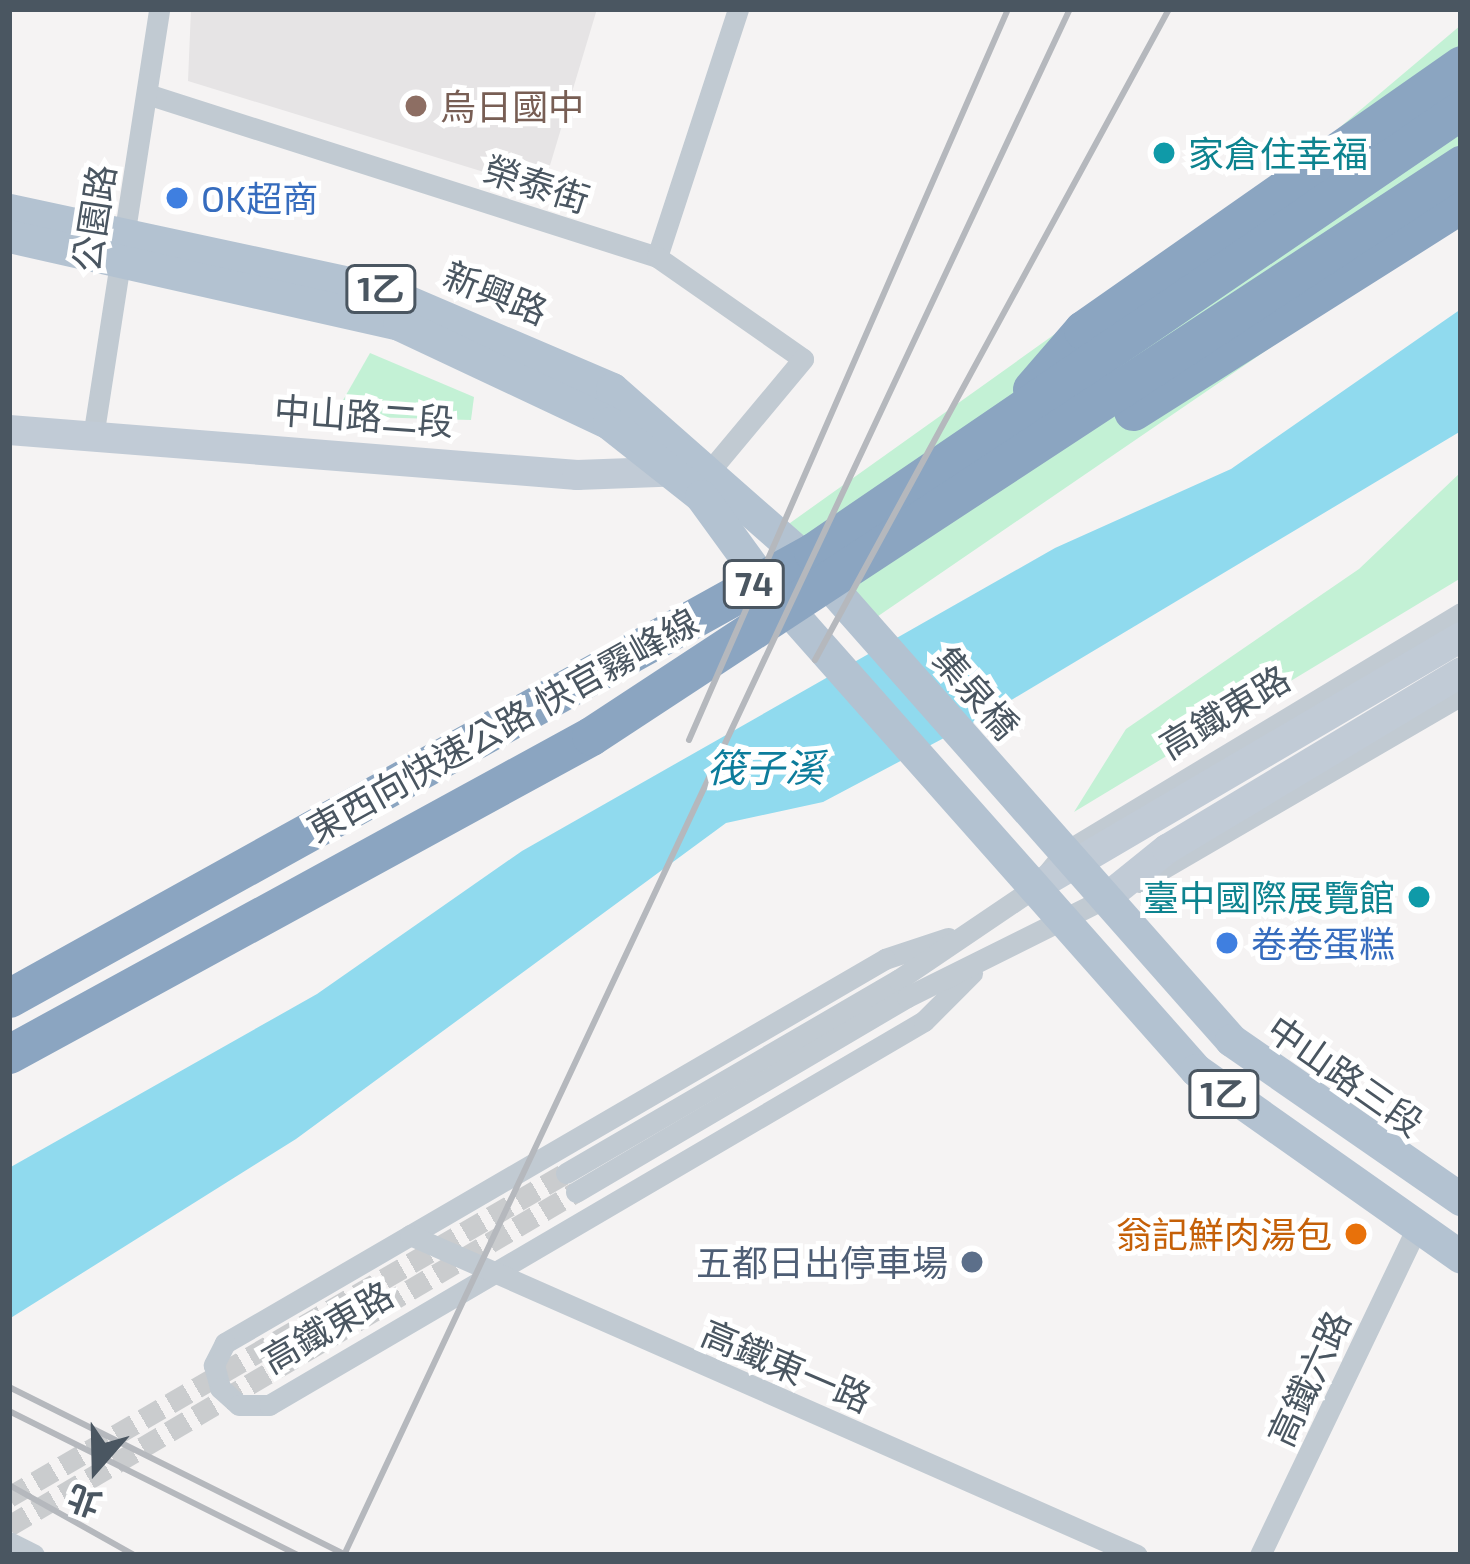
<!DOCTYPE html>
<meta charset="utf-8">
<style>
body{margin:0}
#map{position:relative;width:1470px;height:1564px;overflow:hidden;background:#f5f3f3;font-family:"Exo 2","Noto Sans TC",sans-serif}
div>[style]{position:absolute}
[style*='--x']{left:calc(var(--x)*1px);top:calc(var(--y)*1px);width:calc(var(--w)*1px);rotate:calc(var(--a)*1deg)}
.education>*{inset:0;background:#e6e4e5}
.green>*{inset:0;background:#c3f1d5}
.water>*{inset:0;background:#90daee}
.street-tunnel>*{height:21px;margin-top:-10.5px;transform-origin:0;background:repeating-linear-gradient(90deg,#caccce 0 21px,transparent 0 31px)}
.street>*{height:21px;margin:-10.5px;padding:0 10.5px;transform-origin:10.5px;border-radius:10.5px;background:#c1cad2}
.secondary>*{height:30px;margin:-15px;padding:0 15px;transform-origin:15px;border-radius:15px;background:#c1cbd6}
.primary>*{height:33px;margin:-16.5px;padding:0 16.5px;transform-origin:16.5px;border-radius:16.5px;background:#b3c2d1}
.highway>*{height:39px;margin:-19.5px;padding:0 19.5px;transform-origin:19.5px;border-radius:19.5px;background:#8ba5c1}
.rail>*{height:6px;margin:-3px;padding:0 3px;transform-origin:3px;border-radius:3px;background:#b5b8bd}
.dots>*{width:33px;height:33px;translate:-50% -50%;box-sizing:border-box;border:6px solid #fff;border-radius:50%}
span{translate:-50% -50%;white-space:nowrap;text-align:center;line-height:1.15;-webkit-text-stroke:10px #fff;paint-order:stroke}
.shield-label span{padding:3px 9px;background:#fff;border:3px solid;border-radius:9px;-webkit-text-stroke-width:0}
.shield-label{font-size:33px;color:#4a5661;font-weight:700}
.education-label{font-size:36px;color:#785e54}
.left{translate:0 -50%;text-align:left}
.culture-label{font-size:36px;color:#0d838f}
.right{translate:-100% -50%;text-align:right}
.street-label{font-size:36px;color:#4a5661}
.shop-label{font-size:36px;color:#366cbe}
.food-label{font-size:36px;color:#c56008}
.service-label{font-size:36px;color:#4e5e75}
.water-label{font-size:39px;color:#0c7c9b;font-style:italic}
.frame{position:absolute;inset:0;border:12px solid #4a5661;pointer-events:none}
.north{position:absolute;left:36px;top:1408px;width:120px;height:120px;-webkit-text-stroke:9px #fff;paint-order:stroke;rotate:200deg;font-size:33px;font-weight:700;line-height:48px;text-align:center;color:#4a5661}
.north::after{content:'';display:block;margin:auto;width:42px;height:54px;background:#4a5661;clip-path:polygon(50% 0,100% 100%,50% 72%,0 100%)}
</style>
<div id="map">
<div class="education">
<i style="clip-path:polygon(191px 9px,597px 9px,545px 182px,526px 185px,188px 81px)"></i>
</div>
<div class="green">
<i style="clip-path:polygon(1461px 25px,1461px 217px,868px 623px,776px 533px,1313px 150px)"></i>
<i style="clip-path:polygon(370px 353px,474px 397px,471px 420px,334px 416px)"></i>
<i style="clip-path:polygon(1461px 472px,1461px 578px,1074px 812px,1126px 729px,1359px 569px)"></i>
</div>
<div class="water">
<i style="clip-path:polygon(1461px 309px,1461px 431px,978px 720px,823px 802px,726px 823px,296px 1139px,9px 1319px,9px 1168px,317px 994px,522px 851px,1055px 548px,1231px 469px)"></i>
</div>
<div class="street-tunnel">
<i style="--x:9;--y:1497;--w:644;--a:-30.19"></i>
<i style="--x:9;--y:1526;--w:658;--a:-30.5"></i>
</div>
<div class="street">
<i style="--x:147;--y:94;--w:535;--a:17.72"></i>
<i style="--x:657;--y:257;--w:261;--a:-71.9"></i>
<i style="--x:657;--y:257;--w:178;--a:34.9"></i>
<i style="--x:803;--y:359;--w:141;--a:129.8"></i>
<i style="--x:93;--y:437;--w:433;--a:-81.2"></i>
<i style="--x:1140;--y:882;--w:371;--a:-30.2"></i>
<i style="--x:948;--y:938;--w:66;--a:161.6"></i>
<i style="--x:885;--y:959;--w:764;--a:149.81"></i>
<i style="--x:225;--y:1343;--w:25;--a:117"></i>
<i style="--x:214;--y:1365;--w:24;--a:75"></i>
<i style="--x:220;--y:1388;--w:25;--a:42"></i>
<i style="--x:239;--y:1405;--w:30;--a:0"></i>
<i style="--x:269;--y:1405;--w:759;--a:-30.38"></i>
<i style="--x:924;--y:1021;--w:68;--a:-45"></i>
<i style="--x:566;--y:1173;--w:384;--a:-30.2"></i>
<i style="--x:898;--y:980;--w:168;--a:-34.1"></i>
<i style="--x:1037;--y:886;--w:44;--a:-50.5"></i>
<i style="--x:1065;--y:852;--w:463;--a:-31.1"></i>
<i style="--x:576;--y:1192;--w:384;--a:-30.5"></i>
<i style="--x:907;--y:997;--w:229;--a:-26.5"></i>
<i style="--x:410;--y:1235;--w:794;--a:23.76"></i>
<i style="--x:9;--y:1542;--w:28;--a:27"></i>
<i style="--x:1260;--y:1555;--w:361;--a:-64.4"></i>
</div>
<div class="secondary">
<i style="--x:9;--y:430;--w:570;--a:4.53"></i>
<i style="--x:577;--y:475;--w:108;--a:-2.1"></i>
<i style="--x:1037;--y:886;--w:492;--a:-30.4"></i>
<i style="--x:1105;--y:899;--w:80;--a:-38.9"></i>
<i style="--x:1167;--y:849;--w:343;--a:-31"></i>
</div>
<div class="primary">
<i style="--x:9;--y:210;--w:377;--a:12.1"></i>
<i style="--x:378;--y:289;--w:254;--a:23.1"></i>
<i style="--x:612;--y:389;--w:261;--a:41.3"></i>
<i style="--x:808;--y:561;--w:639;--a:48.55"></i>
<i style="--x:1231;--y:1040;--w:280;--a:34.7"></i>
<i style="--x:9;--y:236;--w:400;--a:12.7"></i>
<i style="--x:399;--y:324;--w:232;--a:25.2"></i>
<i style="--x:609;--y:423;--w:117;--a:38.4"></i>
<i style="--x:701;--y:496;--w:104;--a:54"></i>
<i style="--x:762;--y:580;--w:655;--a:48.47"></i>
<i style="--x:1196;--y:1070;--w:324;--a:35.2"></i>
</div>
<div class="highway">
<i style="--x:1032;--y:389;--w:78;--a:-49.2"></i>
<i style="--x:1083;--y:330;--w:462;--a:-35"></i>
<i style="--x:1133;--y:411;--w:388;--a:-32.3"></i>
<i style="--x:9;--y:998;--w:919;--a:-29.02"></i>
<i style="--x:813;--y:552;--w:784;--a:-34.3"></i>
<i style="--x:9;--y:1054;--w:663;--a:-28.65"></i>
<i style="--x:591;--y:736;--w:1041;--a:-33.28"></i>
</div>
<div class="rail">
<i style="--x:815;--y:660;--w:741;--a:-61.46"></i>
<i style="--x:689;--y:740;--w:798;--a:-66.42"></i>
<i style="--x:9;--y:1387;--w:377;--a:26.5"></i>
<i style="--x:9;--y:1411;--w:323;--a:26.5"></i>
<i style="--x:9;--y:1485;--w:143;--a:29.2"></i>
<i style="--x:344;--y:1555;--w:1708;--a:-64.85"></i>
</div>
<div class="dots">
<i style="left:416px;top:106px;background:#8d6e63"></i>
<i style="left:1164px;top:153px;background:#0f9aa8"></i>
<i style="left:177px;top:198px;background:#3f7fe0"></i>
<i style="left:1419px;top:897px;background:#0f9aa8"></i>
<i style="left:1227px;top:943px;background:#3f7fe0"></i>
<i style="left:1356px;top:1234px;background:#e8710a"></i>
<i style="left:972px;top:1262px;background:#5c6f8a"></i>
</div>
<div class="shield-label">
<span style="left:381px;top:289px">1乙</span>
<span style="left:754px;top:584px">74</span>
<span style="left:1224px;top:1094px">1乙</span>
</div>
<div class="education-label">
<span class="left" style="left:440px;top:106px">烏日國中</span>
</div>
<div class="culture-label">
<span class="left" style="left:1188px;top:153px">家倉住幸福</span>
<span class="right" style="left:1395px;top:897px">臺中國際展覽館</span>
</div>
<div class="street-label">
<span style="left:537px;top:183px;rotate:18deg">榮泰街</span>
<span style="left:93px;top:218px;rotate:-81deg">公園路</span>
<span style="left:496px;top:292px;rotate:22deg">新興路</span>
<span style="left:364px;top:415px;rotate:4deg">中山路二段</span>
<span style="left:977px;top:692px;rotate:49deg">集泉橋</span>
<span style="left:1224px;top:711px;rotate:-31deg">高鐵東路</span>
<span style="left:502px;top:724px;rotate:-29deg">東西向快速公路 快官霧峰線</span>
<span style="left:1346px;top:1075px;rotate:35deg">中山路三段</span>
<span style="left:327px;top:1326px;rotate:-30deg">高鐵東路</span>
<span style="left:787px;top:1365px;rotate:23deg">高鐵東一路</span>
<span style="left:1308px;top:1378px;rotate:-65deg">高鐵六路</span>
</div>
<div class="shop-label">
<span class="left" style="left:201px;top:198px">OK超商</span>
<span class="left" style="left:1251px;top:943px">卷卷蛋糕</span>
</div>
<div class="food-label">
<span class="right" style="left:1332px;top:1234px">翁記鮮肉湯包</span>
</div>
<div class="service-label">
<span class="right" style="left:948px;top:1262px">五都日出停車場</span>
</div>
<div class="water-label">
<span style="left:765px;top:767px">筏子溪</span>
</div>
<div class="frame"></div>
<div class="north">北</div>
</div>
